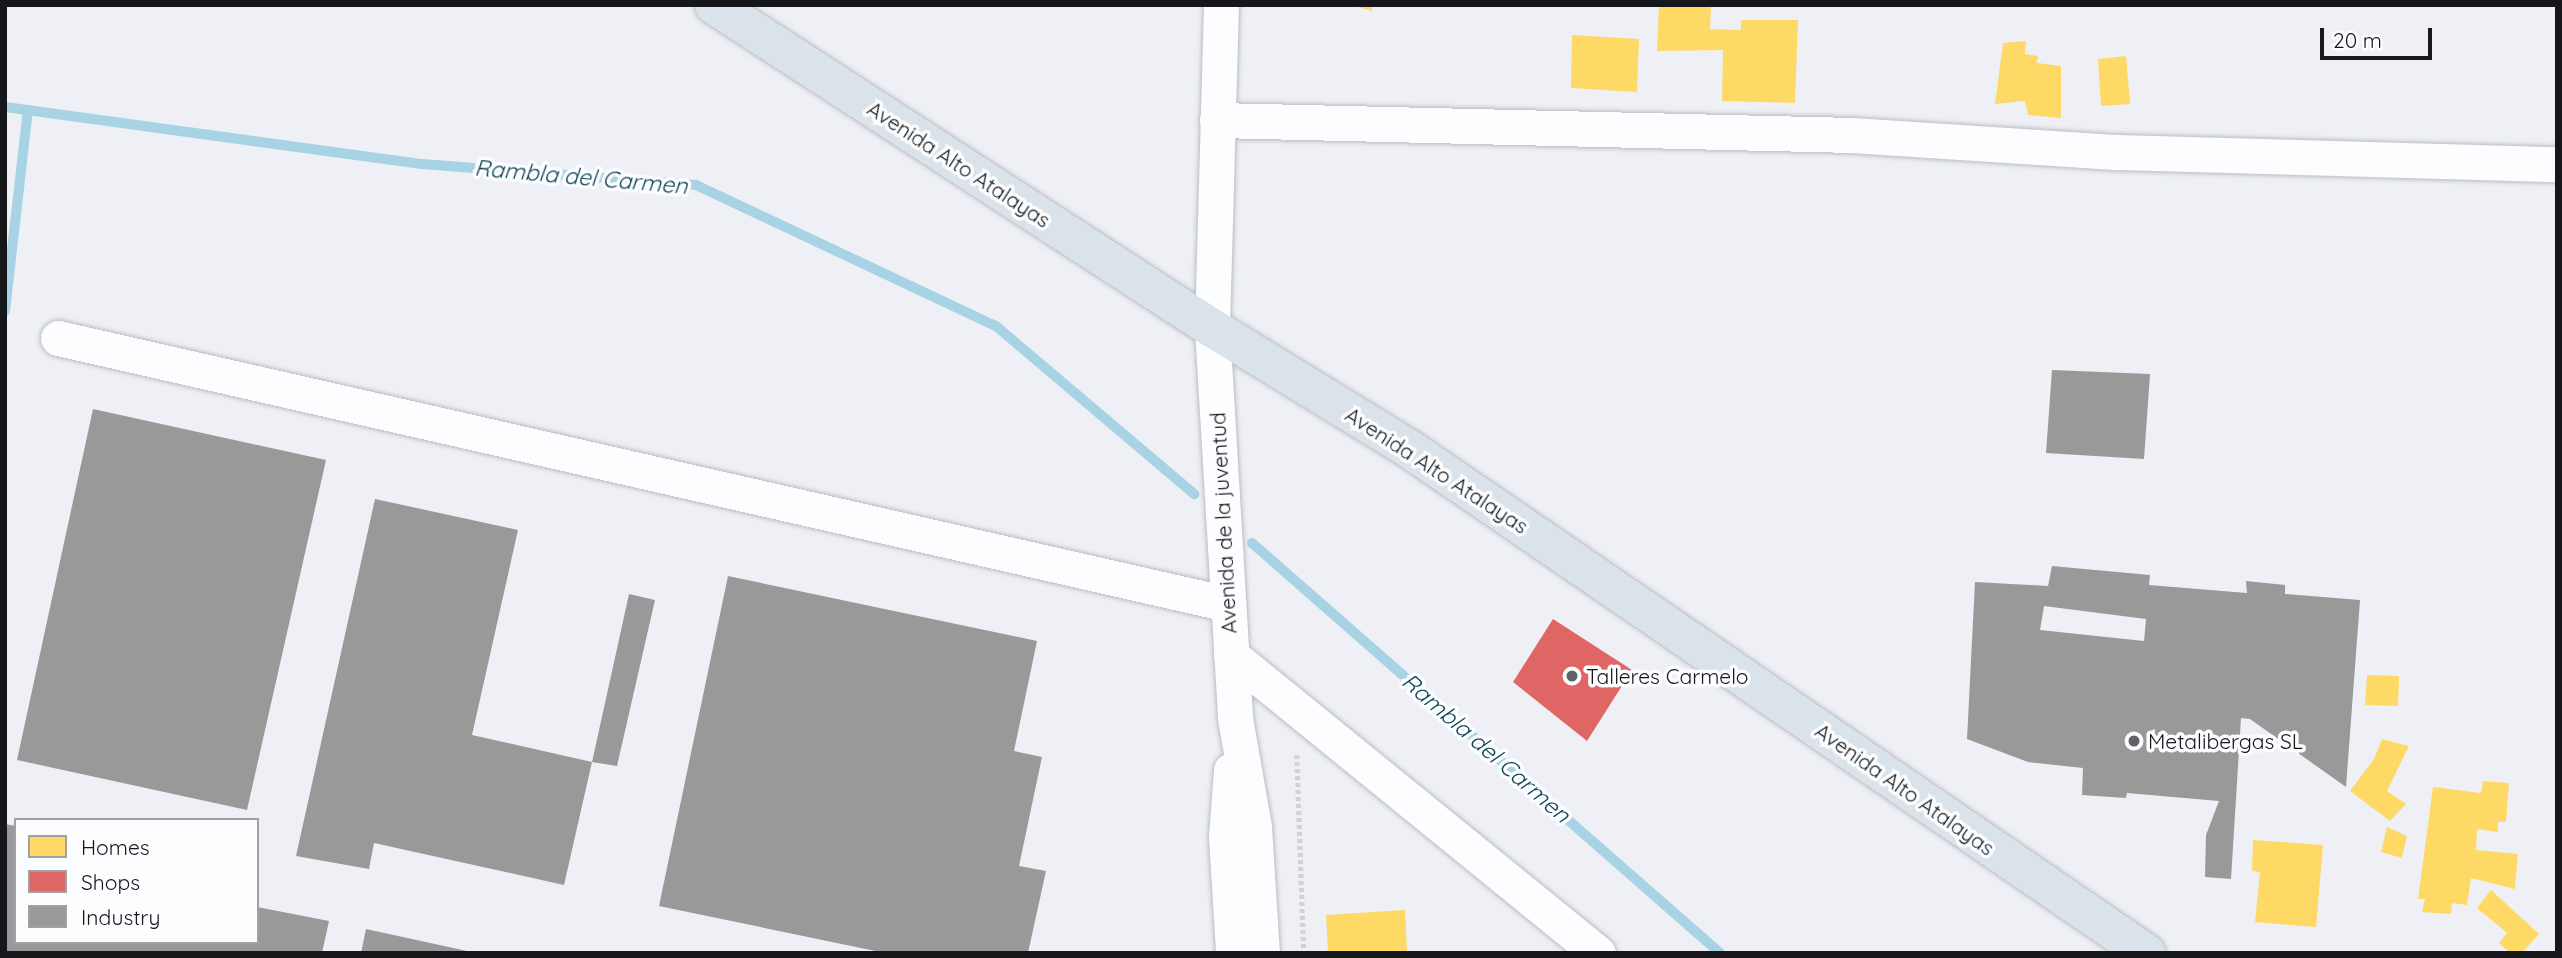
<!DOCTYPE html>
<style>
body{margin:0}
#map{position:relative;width:2562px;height:958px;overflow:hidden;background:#eef0f6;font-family:Quicksand,sans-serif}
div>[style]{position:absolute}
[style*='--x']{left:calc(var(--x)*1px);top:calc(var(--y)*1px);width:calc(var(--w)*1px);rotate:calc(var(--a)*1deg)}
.homes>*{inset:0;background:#ffd966}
.shops>*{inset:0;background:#e06666}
.industry>*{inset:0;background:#999}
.stream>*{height:10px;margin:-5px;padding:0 5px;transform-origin:5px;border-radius:5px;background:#a7d3e4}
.path>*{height:4.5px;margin-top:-2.25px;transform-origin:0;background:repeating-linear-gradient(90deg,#d0d2d3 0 3.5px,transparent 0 7px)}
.roads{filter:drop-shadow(0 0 2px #bcbdc2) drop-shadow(0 0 2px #bcbdc2)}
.minor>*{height:35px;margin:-17.5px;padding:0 17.5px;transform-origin:17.5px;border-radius:17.5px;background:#fcfdfe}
.major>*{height:38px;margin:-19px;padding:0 19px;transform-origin:19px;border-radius:19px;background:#dae3e9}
.dots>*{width:19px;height:19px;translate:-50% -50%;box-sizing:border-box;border:4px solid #fcfdff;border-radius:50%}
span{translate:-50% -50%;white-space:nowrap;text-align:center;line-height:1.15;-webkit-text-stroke:7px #fcfdff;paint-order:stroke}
.street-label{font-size:21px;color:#15171a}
.poi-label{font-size:21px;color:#15171a}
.left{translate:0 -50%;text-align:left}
.water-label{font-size:23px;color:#0e4555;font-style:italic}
.frame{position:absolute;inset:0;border:7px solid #15171a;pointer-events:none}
.legend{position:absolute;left:14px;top:818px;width:245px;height:126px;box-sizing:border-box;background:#fcfdff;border:2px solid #a0a1a3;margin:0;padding:9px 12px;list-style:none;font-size:21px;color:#15171a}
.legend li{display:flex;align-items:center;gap:14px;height:35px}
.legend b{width:35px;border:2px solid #a0a1a3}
.scale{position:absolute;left:2320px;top:28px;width:112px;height:32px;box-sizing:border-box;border:4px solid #15171a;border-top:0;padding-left:9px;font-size:21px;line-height:24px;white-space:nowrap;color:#15171a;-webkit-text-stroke:5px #fcfdff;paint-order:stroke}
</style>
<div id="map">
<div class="homes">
<i style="clip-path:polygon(1350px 5px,1373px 5px,1372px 11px)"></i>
<i style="clip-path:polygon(1659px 5px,1711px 5px,1710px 29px,1741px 30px,1741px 20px,1798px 20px,1795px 103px,1722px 101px,1723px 50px,1657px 51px)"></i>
<i style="clip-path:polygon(1572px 35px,1639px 39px,1637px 92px,1571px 88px)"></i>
<i style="clip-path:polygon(2026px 41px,2025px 54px,2038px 56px,2037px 63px,2061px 66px,2061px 118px,2028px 115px,2025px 101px,1995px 104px,2003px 43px)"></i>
<i style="clip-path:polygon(2126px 56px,2130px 104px,2101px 106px,2098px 59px)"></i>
<i style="clip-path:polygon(2367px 675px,2399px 676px,2398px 706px,2365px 705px)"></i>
<i style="clip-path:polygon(2382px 739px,2409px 746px,2387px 791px,2406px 804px,2390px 821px,2350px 791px,2374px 759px)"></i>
<i style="clip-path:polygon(2483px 781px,2509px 783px,2506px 822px,2498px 822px,2498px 832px,2477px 829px,2476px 850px,2518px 854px,2515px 889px,2471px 878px,2467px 905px,2452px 903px,2451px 914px,2422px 912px,2425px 899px,2418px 899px,2433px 787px,2481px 793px)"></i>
<i style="clip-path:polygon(2387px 827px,2407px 836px,2402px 858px,2381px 852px)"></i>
<i style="clip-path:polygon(2253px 840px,2323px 845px,2316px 927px,2255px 922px,2260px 872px,2252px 871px)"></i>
<i style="clip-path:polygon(2491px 890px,2539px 934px,2522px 953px,2510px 953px,2499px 943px,2507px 933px,2477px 908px)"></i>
<i style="clip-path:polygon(1405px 910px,1407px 953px,1328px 953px,1326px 915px)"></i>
</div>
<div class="shops">
<i style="clip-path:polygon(1553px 619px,1632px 670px,1587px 741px,1513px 682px)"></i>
</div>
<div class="industry">
<i style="clip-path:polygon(2052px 370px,2150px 374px,2144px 459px,2046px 453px)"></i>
<i style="clip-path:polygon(93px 409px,326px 460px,247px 810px,17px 760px)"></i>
<i style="clip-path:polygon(375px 499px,518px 530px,472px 735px,592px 762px,629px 594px,655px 600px,617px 766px,592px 762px,564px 885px,374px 843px,369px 869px,296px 856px)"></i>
<i style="clip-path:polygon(evenodd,2052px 566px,2150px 575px,2149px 585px,2247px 593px,2246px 581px,2285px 585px,2285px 594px,2360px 600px,2346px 787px,2250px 719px,2241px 718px,2231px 879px,2205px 877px,2206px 835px,2219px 801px,2127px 793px,2126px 798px,2082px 795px,2083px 768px,2028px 762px,1967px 739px,1975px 582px,2048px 586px,2052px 566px,2044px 606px,2146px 619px,2144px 641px,2040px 630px,2044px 606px)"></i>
<i style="clip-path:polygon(728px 576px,1037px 641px,1014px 751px,1042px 757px,1019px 866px,1046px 871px,1028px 953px,885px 953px,659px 906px)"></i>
<i style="clip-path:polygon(5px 824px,16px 826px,16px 942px,257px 942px,257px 907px,329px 921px,322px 953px,5px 953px)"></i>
<i style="clip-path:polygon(366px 929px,467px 951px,467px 953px,361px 953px)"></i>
</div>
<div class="stream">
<i style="--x:5;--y:107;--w:421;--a:7.8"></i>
<i style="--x:422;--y:164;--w:275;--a:4.4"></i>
<i style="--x:696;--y:185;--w:331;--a:25.2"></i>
<i style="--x:996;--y:326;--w:260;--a:40.3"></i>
<i style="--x:5;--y:311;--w:202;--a:-83.5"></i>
<i style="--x:1252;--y:543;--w:622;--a:41.22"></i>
</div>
<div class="path">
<i style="--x:1297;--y:755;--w:198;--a:88"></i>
</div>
<div class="roads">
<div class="minor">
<i style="--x:1221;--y:5;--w:323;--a:91.6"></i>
<i style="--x:1212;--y:328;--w:391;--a:86.6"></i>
<i style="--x:1235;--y:718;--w:111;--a:80.1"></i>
<i style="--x:1254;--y:827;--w:126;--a:86.4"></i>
<i style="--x:1217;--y:120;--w:635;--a:1.35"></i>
<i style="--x:1852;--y:135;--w:267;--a:3.7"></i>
<i style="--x:2118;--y:152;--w:439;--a:1.6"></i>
<i style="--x:58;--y:338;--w:1200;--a:12.81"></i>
<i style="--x:1231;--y:655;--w:473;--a:39.1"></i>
<i style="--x:1231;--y:770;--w:67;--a:94.3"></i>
<i style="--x:1226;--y:837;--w:116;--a:86.5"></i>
</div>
<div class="major">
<i style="--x:714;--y:5;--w:594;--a:32.97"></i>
<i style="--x:1212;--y:328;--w:233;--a:31.5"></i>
<i style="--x:1411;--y:450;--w:891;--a:34.39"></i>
</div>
</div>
<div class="dots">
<i style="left:1572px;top:676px;background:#616367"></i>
<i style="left:2134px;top:741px;background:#616367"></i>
</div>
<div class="street-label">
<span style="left:959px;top:164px;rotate:33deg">Avenida Alto Atalayas</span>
<span style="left:1437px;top:470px;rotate:33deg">Avenida Alto Atalayas</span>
<span style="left:1223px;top:523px;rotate:-93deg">Avenida de la juventud</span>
<span style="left:1905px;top:789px;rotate:35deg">Avenida Alto Atalayas</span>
</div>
<div class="poi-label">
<span class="left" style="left:1586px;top:676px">Talleres Carmelo</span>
<span class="left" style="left:2148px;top:741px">Metalibergas SL</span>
</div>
<div class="water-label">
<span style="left:581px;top:177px;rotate:5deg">Rambla del Carmen</span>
<span style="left:1486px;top:748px;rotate:41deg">Rambla del Carmen</span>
</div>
<div class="frame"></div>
<ul class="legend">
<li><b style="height:19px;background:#ffd966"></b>Homes</li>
<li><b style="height:19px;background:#e06666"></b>Shops</li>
<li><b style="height:19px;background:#999"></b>Industry</li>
</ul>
<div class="scale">20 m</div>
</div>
